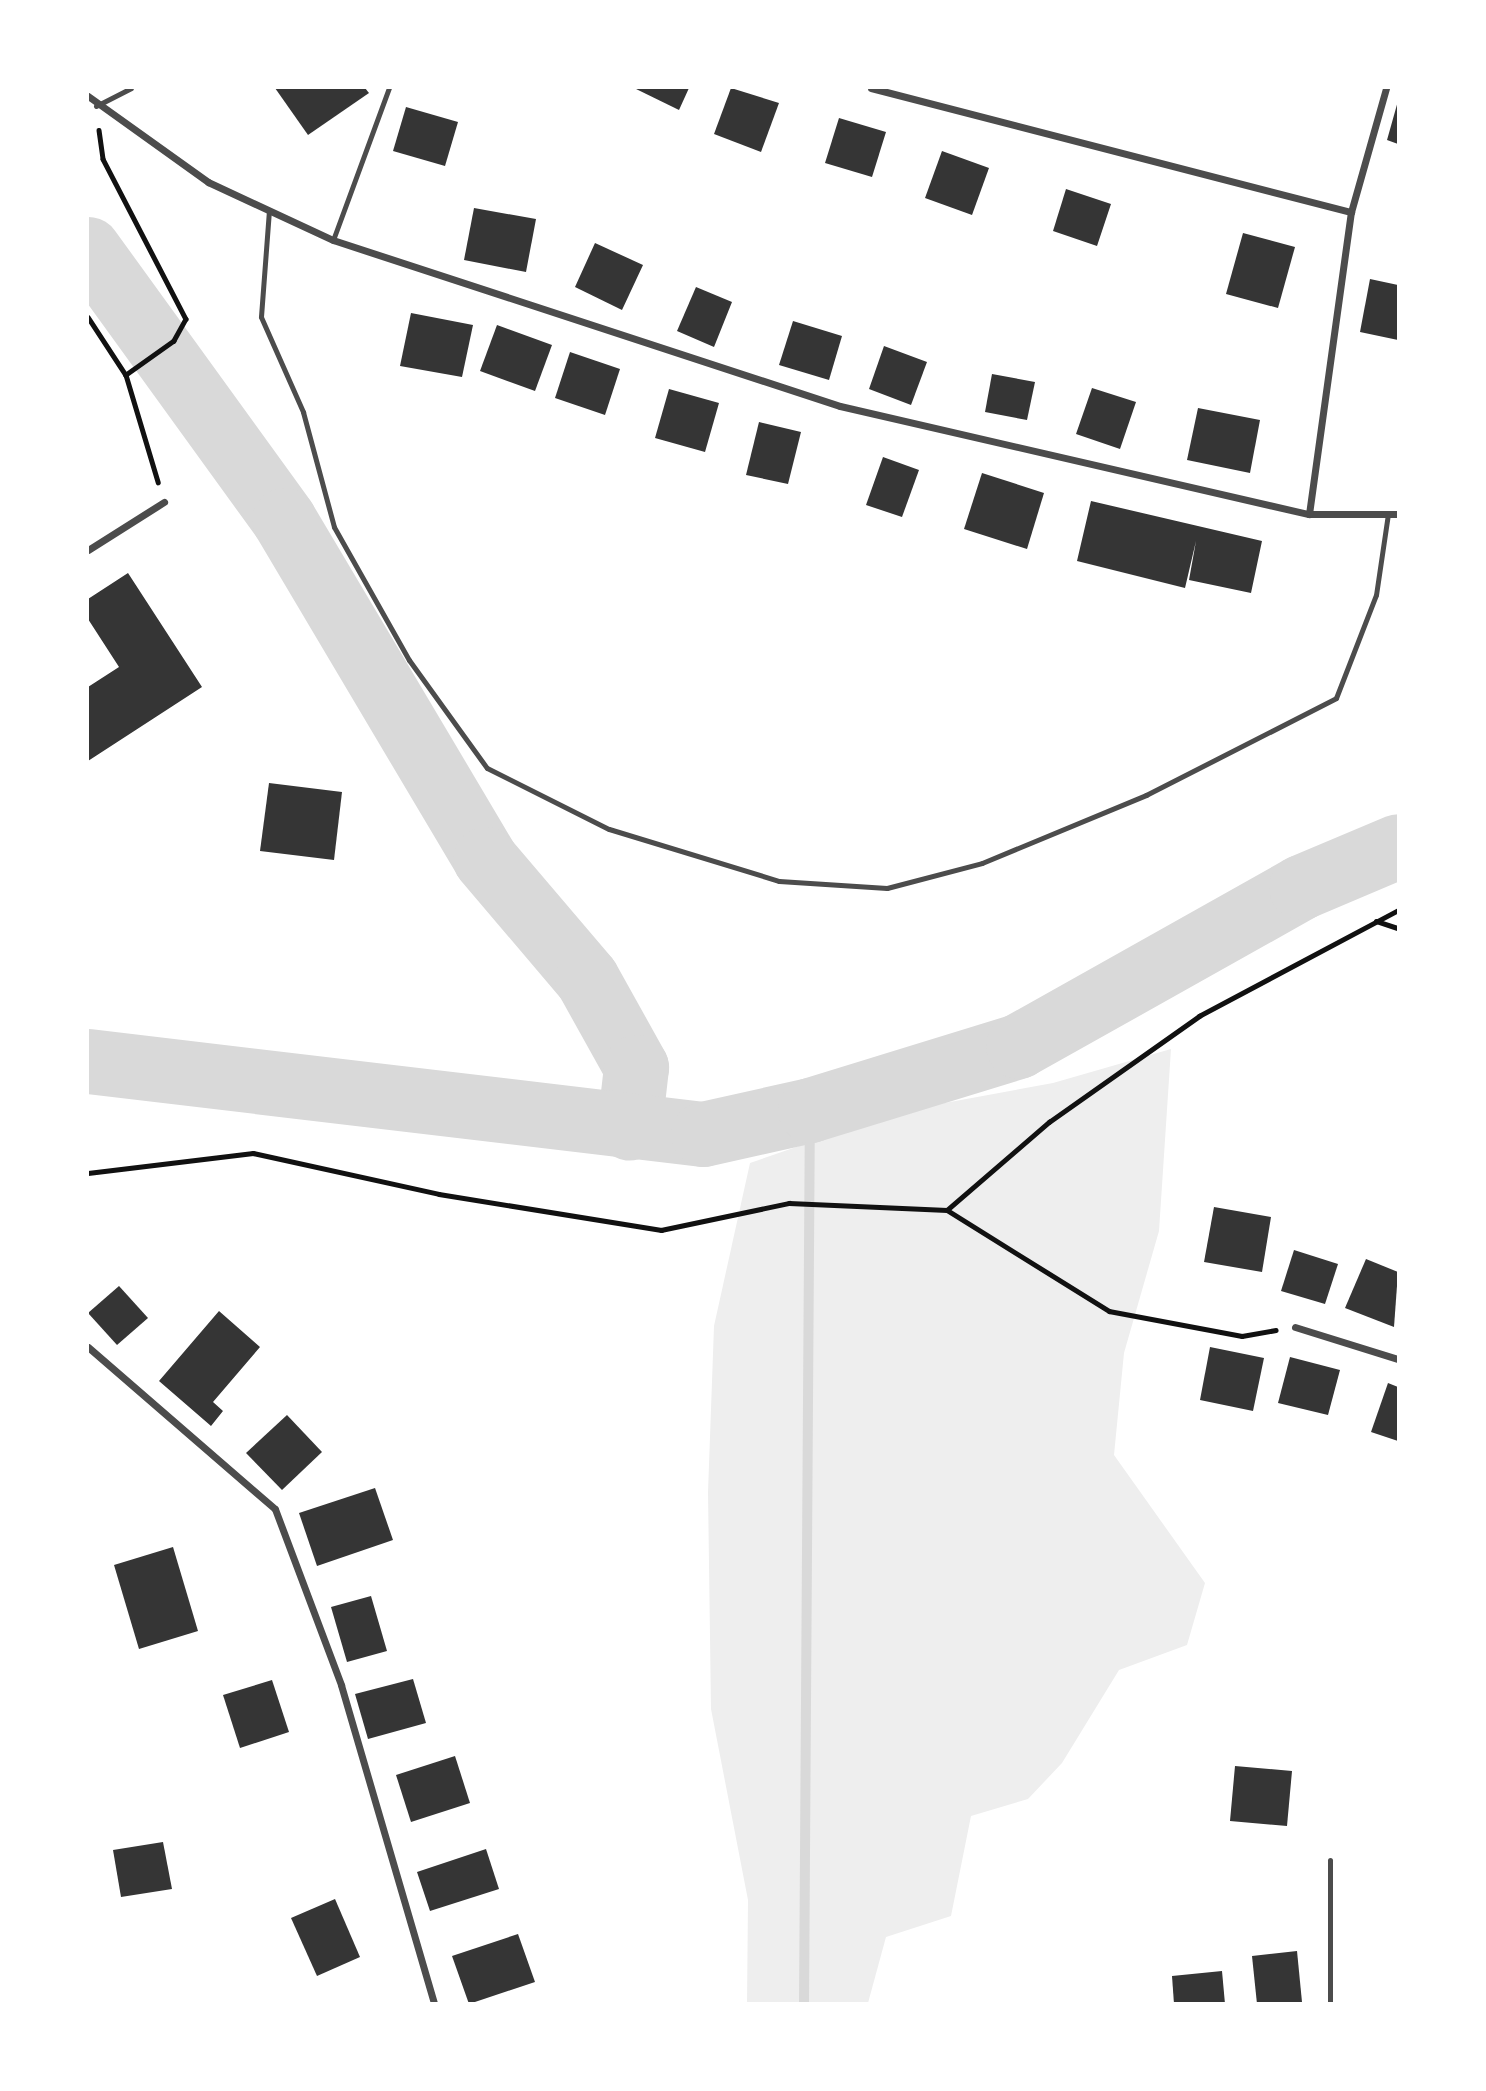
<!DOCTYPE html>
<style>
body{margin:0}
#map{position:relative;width:1486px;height:2091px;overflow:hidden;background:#fff;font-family:Lato,sans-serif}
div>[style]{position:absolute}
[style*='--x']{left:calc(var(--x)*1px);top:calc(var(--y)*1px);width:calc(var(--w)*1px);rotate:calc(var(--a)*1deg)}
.green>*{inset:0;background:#eee}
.stream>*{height:10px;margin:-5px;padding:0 5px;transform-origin:5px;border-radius:5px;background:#d9d9d9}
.river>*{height:65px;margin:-32.5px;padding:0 32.5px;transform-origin:32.5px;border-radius:32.5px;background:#d9d9d9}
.building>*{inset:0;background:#353535}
.path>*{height:4.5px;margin:-2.25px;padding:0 2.25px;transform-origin:2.25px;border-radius:2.25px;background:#111}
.service>*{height:5px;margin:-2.5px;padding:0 2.5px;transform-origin:2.5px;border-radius:2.5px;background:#4c4c4c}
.minor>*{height:7px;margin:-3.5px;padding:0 3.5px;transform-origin:3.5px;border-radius:3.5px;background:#4c4c4c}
span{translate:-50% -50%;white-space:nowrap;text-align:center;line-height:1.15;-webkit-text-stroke:7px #fff;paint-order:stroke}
.frame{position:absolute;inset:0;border:89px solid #fff;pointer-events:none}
</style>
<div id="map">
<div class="green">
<i style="clip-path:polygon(1171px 1049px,1159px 1231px,1124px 1353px,1114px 1455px,1205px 1583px,1187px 1645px,1119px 1670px,1062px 1763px,1028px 1799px,971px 1816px,951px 1916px,886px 1937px,868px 2003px,747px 2004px,748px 1900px,711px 1709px,708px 1492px,714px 1326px,750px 1163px,901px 1111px,1053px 1083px)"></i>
</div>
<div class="stream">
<i style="--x:804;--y:2004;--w:894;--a:-89.62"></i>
</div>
<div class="river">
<i style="--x:88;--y:249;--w:334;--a:54.1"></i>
<i style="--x:284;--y:520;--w:394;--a:59.3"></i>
<i style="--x:485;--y:859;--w:157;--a:49.6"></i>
<i style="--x:587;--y:979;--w:101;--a:60.9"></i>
<i style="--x:636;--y:1067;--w:61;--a:96.5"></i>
<i style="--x:88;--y:1061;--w:619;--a:6.77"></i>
<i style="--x:703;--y:1134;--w:110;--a:-12.6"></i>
<i style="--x:810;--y:1110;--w:218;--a:-17.1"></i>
<i style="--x:1018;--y:1046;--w:325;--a:-29.3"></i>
<i style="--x:1301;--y:887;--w:105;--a:-22.9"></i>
</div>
<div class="building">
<i style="clip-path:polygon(275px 88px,365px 88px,369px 93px,308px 135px)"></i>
<i style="clip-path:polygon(634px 88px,689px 88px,679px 110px)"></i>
<i style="clip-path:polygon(731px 88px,779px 103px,761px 152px,714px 134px)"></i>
<i style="clip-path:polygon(1398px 101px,1398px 144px,1387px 140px)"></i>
<i style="clip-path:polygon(406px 107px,458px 122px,445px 166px,393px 151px)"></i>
<i style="clip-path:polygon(839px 118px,886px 132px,872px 177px,825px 163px)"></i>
<i style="clip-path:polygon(942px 151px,989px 168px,972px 215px,925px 198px)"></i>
<i style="clip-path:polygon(1066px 189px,1111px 204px,1097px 246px,1053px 231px)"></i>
<i style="clip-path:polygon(474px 208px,536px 219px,526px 272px,464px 260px)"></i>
<i style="clip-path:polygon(1243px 233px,1295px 247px,1278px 308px,1226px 294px)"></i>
<i style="clip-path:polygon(595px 243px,643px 265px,622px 310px,575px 287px)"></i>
<i style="clip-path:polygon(1370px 279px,1398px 285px,1398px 340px,1360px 332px)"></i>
<i style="clip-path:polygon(696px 287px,732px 302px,714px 347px,677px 331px)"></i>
<i style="clip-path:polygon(411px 313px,473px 325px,462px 377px,400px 366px)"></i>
<i style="clip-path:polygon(793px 321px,842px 336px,829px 380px,779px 365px)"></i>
<i style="clip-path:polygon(497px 325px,552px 345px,535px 391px,480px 371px)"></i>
<i style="clip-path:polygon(884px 346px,927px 362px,911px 405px,869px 389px)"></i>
<i style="clip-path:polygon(570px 352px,620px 369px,605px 415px,555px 398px)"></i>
<i style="clip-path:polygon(992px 374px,1035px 382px,1027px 420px,985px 412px)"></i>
<i style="clip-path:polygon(1092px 388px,1136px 402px,1120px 449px,1076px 434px)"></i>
<i style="clip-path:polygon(669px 389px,719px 403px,705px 452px,655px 438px)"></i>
<i style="clip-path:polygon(1198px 408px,1260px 420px,1250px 473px,1187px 460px)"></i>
<i style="clip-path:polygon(759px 422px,801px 432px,788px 484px,746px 475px)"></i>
<i style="clip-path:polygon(883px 457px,919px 470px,902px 517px,866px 505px)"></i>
<i style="clip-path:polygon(982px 473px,1044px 493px,1027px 549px,964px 529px)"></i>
<i style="clip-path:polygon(1091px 501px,1262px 541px,1251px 593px,1189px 580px,1196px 541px,1185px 588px,1077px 561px)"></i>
<i style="clip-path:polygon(128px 573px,202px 687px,88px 761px,88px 687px,119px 667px,88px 619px,88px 599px)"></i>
<i style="clip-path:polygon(269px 783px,342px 792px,334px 860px,260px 851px)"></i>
<i style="clip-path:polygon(1214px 1207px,1271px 1217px,1262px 1272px,1204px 1262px)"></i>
<i style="clip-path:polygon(1294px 1250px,1338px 1264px,1325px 1304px,1281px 1291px)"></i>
<i style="clip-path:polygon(1366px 1259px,1398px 1272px,1394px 1327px,1345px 1308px)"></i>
<i style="clip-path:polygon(119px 1286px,148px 1318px,117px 1345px,88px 1313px)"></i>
<i style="clip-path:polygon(219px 1311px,260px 1347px,213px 1402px,223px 1411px,211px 1426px,159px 1381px)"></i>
<i style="clip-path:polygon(1210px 1347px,1264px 1358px,1253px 1411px,1200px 1400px)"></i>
<i style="clip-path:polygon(1290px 1357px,1340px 1370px,1328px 1415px,1278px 1403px)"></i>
<i style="clip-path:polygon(1388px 1383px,1398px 1387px,1398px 1441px,1371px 1432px)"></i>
<i style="clip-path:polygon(287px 1415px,322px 1452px,282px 1490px,246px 1453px)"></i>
<i style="clip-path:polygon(375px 1488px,393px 1540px,317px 1566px,299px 1513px)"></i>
<i style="clip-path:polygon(173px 1547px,198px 1631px,139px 1649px,114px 1565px)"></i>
<i style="clip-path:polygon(371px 1596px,387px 1651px,347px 1662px,331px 1607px)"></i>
<i style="clip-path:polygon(413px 1679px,426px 1723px,368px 1739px,355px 1694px)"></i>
<i style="clip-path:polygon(272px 1680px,289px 1732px,240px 1748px,223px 1695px)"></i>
<i style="clip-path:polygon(455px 1756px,470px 1803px,411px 1822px,396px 1775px)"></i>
<i style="clip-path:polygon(1235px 1766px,1292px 1771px,1287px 1826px,1230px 1821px)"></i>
<i style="clip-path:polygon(163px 1842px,172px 1889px,121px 1897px,113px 1850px)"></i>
<i style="clip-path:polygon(486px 1849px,499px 1889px,430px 1911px,417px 1872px)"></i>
<i style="clip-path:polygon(335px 1899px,360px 1957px,317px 1976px,291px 1918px)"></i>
<i style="clip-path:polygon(518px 1934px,535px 1982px,469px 2004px,452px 1956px)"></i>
<i style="clip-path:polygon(1297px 1951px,1302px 2002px,1257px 2004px,1252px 1956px)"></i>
<i style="clip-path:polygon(1222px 1971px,1225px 2004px,1174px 2004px,1172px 1976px)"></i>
</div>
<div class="path">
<i style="--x:99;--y:130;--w:29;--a:82"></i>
<i style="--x:103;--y:159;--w:180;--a:62.6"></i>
<i style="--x:186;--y:319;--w:25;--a:119"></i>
<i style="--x:174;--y:341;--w:59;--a:144.7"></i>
<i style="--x:88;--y:317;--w:69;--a:56.8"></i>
<i style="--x:126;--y:375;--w:112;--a:73.3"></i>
<i style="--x:1376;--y:921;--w:23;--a:18"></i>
<i style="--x:88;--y:1173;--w:166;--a:-6.9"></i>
<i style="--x:253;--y:1153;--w:190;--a:12.4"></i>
<i style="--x:439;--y:1194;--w:225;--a:9.2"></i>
<i style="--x:661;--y:1230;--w:131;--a:-11.9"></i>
<i style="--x:789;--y:1203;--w:158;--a:2.5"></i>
<i style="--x:947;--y:1210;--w:135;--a:-40.8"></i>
<i style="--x:1049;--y:1122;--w:184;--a:-35.2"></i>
<i style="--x:1199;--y:1016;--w:225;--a:-28"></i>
<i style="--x:947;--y:1210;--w:191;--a:31.9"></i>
<i style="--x:1109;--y:1311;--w:135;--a:10.6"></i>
<i style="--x:1242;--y:1336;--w:34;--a:-10"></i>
</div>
<div class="service">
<i style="--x:96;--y:106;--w:39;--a:-27"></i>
<i style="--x:269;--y:210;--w:107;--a:94.3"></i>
<i style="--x:261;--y:317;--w:104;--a:66.1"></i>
<i style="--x:303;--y:412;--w:119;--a:74.9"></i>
<i style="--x:334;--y:527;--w:153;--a:60.6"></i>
<i style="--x:409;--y:660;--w:133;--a:54.2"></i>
<i style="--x:487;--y:768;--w:136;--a:26.6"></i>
<i style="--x:609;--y:829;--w:178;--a:17"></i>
<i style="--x:779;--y:881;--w:108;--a:3.7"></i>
<i style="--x:887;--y:888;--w:98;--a:-14.7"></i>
<i style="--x:982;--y:863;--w:178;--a:-22.5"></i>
<i style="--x:1146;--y:795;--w:213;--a:-27"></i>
<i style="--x:1336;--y:698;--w:110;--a:-68.8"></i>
<i style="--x:1376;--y:595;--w:82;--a:-81.6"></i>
<i style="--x:333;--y:240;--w:162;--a:-69.8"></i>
<i style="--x:1330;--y:1860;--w:144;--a:90"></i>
</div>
<div class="minor">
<i style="--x:871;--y:88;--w:496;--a:14.5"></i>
<i style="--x:88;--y:96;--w:148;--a:35.6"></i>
<i style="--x:208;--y:182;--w:138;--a:24.9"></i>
<i style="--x:333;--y:240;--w:533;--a:18.13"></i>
<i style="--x:840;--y:406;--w:481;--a:13"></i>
<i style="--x:1309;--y:514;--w:89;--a:0"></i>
<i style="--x:1309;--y:514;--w:305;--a:-82.1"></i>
<i style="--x:1351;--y:212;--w:129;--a:-74.2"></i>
<i style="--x:88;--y:550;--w:90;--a:-32.3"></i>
<i style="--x:1295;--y:1327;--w:108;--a:17.3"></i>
<i style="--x:88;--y:1347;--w:247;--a:40.9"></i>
<i style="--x:275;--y:1509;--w:188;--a:69.4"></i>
<i style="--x:341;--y:1685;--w:332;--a:73.7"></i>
</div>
<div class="frame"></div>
</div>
